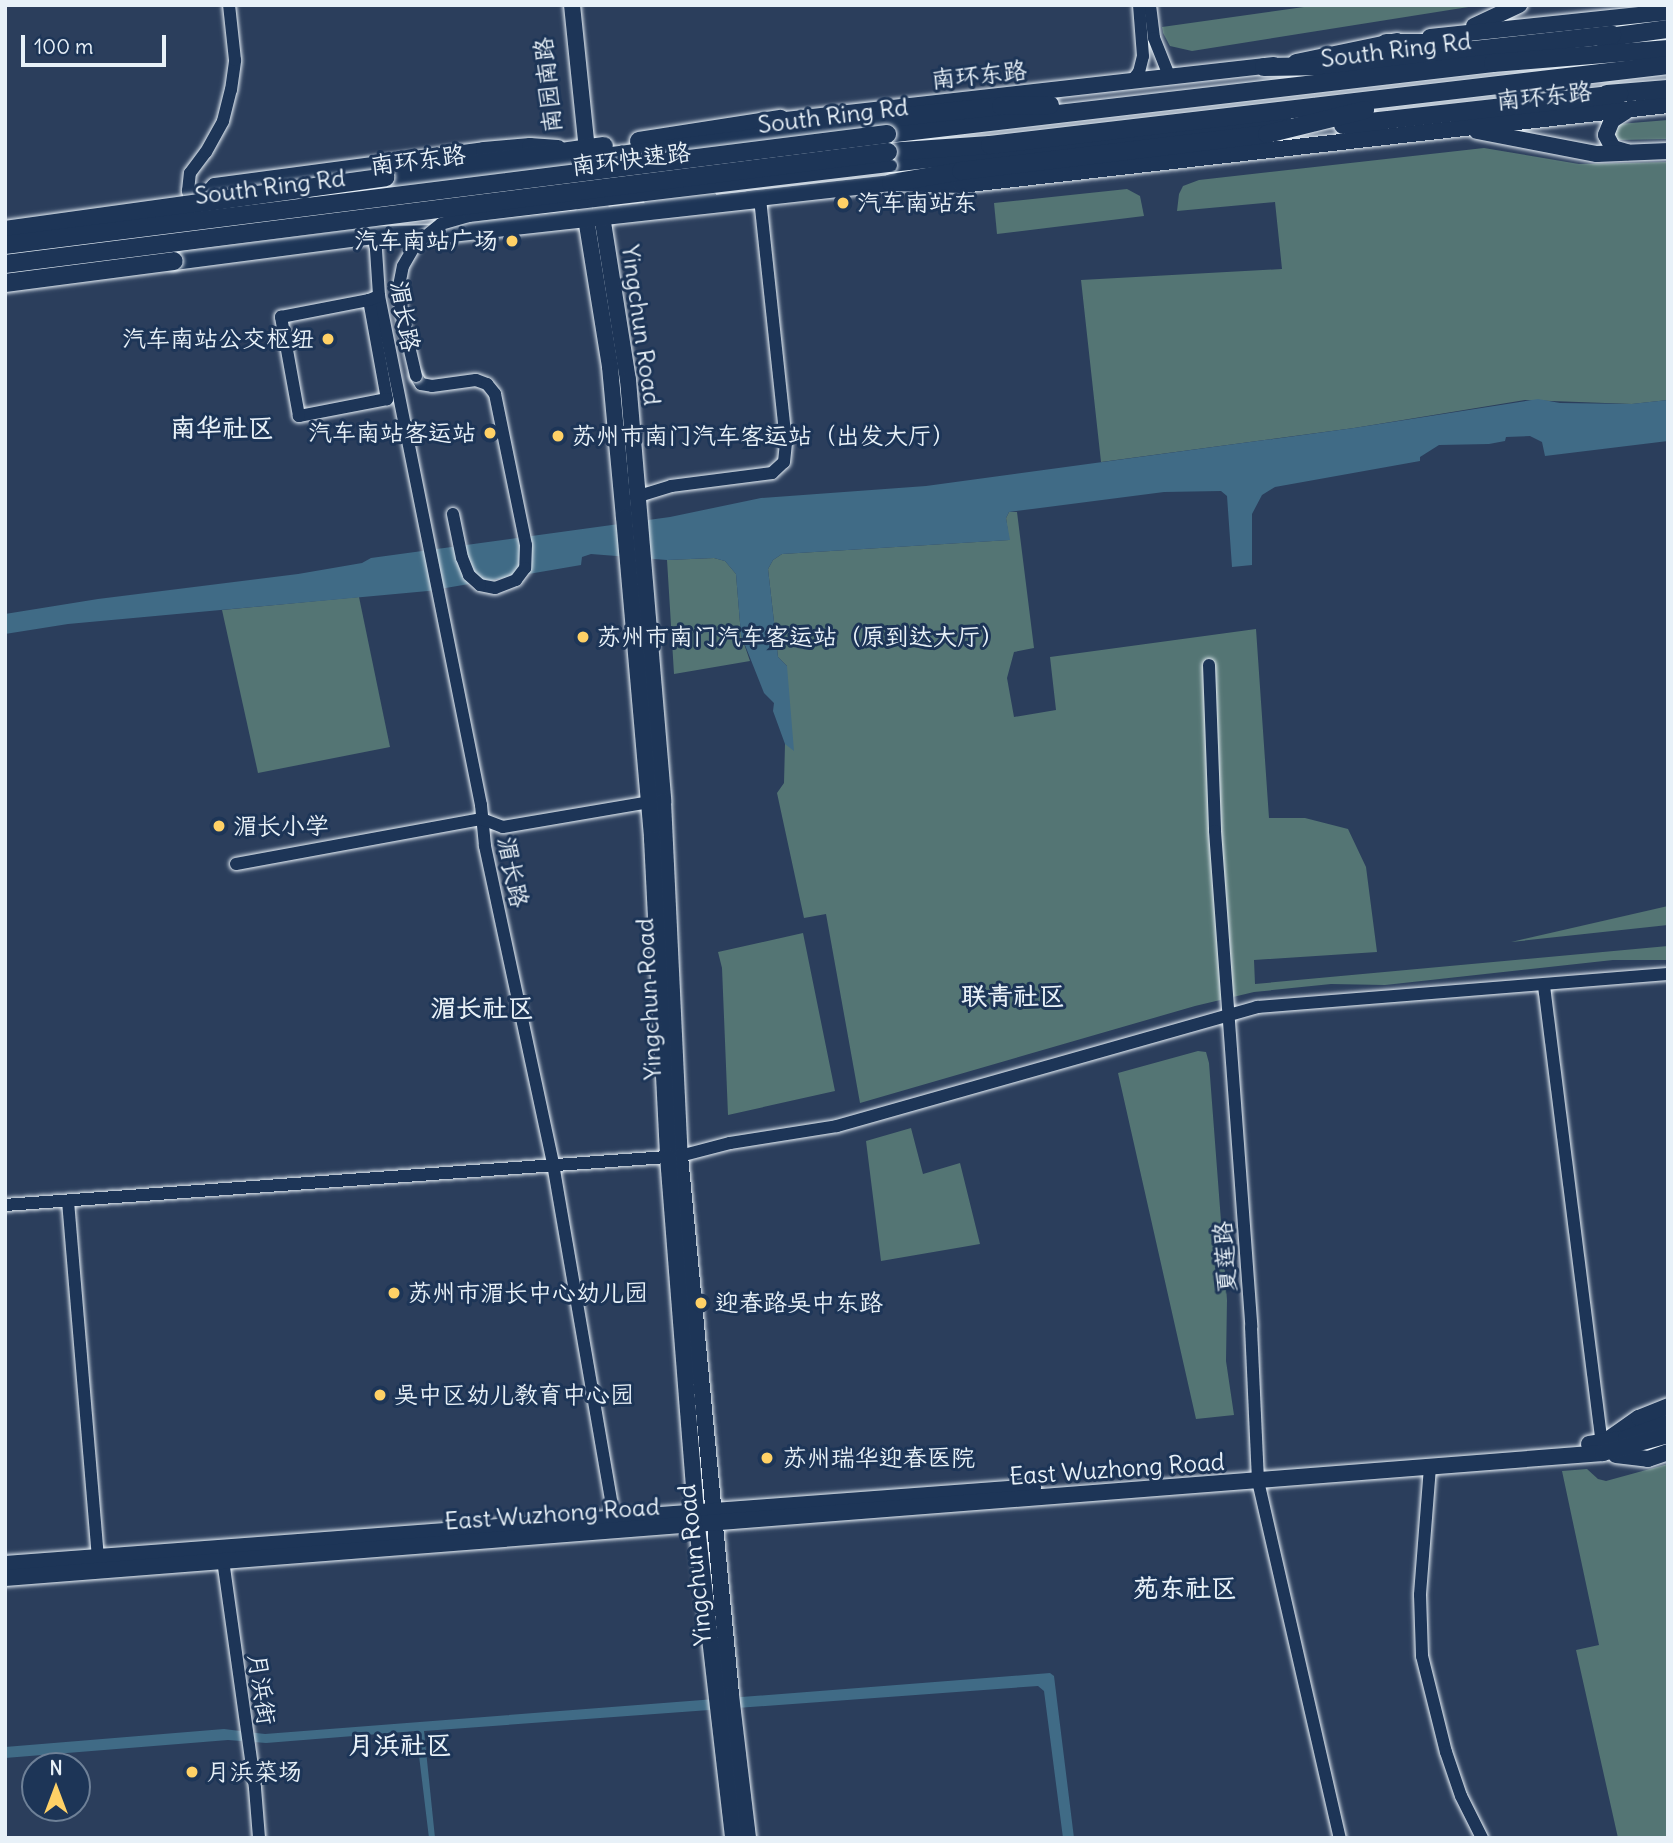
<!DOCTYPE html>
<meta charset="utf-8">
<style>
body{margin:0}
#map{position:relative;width:1673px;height:1843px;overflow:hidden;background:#2b3e5c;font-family:Delius,"LXGW WenKai TC",sans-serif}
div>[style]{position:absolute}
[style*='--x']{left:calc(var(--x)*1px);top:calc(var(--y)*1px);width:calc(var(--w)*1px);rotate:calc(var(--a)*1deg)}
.green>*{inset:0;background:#547574}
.water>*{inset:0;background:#406b86}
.roads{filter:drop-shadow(0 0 2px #e8f1f8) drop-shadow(0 0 2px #e8f1f8)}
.minor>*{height:12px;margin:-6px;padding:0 6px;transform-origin:6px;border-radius:6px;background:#1d3557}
.major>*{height:16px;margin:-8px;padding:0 8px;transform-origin:8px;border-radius:8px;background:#1d3557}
.highway>*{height:18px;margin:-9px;padding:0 9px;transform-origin:9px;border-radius:9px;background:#1d3557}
.bridges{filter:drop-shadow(0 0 2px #e8f1f8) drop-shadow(0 0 2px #e8f1f8)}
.minor-bridge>*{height:12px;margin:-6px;padding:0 6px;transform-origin:6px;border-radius:6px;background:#1d3557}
.highway-bridge>*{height:18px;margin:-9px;padding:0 9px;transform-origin:9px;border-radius:9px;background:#1d3557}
.dots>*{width:19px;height:19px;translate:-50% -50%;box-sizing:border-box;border:4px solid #1d3557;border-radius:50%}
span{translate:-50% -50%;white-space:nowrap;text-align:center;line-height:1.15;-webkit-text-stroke:6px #1d3557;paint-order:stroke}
.street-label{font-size:24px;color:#e8f1f8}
.poi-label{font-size:24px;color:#e8f1f8}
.left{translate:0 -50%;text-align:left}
.right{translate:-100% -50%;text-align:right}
.neighbourhood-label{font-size:26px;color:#e8f1f8;font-weight:700}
.frame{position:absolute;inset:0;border:7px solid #e8f1f8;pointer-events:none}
.north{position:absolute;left:21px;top:1752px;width:70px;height:70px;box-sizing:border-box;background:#1d3557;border:2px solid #6e8097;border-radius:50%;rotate:0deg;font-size:19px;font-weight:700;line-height:28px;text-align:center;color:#e8f1f8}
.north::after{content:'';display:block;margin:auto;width:24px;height:32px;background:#ffd166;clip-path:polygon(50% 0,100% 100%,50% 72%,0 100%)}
.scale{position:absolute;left:21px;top:35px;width:145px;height:32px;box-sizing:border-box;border:4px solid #e8f1f8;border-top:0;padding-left:9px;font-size:21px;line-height:24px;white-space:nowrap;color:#e8f1f8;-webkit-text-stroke:5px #1d3557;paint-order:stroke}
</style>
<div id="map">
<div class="green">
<i style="clip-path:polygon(1318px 5px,1481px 5px,1192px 51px,1170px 46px,1163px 33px,1162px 27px)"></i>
<i style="clip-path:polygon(1668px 120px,1668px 139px,1618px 140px,1613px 135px,1619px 124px)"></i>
<i style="clip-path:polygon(1484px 148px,1579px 164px,1668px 162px,1668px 400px,1632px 404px,1525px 400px,1354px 428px,1101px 462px,1081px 280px,1282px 269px,1275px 202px,1177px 211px,1179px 194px,1183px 186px,1199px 180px)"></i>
<i style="clip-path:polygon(1127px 189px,1140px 196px,1144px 216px,997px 234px,994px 203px)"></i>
<i style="clip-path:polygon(1009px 512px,1017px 512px,1034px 648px,1014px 652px,1007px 678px,1014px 717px,1056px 710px,1050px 657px,1256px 629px,1269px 818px,1305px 818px,1348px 829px,1366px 867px,1377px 952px,1254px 960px,1255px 984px,1668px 946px,1668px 960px,1613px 960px,1385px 985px,1331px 984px,1254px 992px,1195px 1006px,860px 1103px,826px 914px,804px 918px,777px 793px,784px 783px,787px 666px,778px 657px,768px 569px,773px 560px,782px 554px,1009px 540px,1006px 518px)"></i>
<i style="clip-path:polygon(714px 558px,725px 561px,736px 574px,741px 635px,750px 661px,674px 674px,667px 560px)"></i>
<i style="clip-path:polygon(359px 597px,390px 747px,258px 773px,222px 610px)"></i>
<i style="clip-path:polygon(1668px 906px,1668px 925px,1511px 942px)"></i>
<i style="clip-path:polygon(803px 933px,835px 1091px,728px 1115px,722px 968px,718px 952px)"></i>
<i style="clip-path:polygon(1198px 1051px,1206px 1052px,1209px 1063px,1227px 1300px,1226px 1361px,1234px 1415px,1196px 1419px,1118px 1073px)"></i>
<i style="clip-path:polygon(911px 1128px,923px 1174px,960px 1163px,980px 1244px,881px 1261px,866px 1141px)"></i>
<i style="clip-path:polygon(1668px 1464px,1668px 1838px,1618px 1838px,1576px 1650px,1599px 1645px,1562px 1471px,1587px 1469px,1598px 1479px,1606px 1481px)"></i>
</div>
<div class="water">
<i style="clip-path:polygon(1538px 399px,1560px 403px,1631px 404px,1668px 400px,1668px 441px,1545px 456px,1542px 442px,1530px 436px,1506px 437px,1505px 441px,1489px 444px,1439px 445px,1420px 457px,1420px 461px,1275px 487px,1262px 495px,1252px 514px,1252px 565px,1232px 567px,1227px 496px,1221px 491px,1164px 492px,1009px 512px,1006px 518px,1010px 540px,782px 554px,773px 560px,768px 569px,778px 657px,787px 666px,794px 751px,785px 744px,773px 711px,774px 703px,764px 693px,741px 635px,736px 574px,725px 561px,714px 558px,667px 560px,591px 554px,582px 557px,581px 565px,428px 591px,68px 624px,5px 634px,5px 614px,98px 599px,298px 574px,362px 563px,371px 558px,670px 517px,761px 498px,926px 486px,1354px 428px)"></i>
<i style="clip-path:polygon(1050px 1673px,1054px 1676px,1074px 1838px,1063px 1838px,1044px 1691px,1038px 1686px,424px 1731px,435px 1838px,429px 1838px,416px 1731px,266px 1743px,228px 1740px,5px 1758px,5px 1747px,224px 1729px,265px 1734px)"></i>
</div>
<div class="roads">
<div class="minor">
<i style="--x:1150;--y:5;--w:33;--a:83"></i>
<i style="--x:1154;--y:38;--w:43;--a:68.2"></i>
<i style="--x:1131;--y:82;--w:13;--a:-51"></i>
<i style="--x:1139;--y:72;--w:16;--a:-76"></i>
<i style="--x:1143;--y:56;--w:51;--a:-94.5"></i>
<i style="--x:891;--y:166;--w:398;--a:-6.3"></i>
<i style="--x:193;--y:211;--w:21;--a:-104"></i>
<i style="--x:188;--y:191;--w:18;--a:-84"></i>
<i style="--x:190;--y:173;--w:26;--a:-53"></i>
<i style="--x:206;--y:152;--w:35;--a:-61"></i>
<i style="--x:223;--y:121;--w:32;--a:-76"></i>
<i style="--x:231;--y:90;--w:30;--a:-82"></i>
<i style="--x:235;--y:60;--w:55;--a:-96.2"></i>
<i style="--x:375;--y:235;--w:61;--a:86.2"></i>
<i style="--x:379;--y:296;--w:519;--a:78.67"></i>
<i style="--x:481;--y:805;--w:41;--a:84.4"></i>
<i style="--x:485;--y:846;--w:325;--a:77.9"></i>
<i style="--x:553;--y:1164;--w:358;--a:80.2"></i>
<i style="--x:369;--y:300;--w:101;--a:79.7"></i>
<i style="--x:387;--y:399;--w:90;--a:169.1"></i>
<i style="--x:299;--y:416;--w:101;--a:-100.3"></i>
<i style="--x:281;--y:317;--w:90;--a:-10.9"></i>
<i style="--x:369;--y:300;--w:11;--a:-22"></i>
<i style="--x:416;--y:376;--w:9;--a:58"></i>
<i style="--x:421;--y:384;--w:11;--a:10"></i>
<i style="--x:432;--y:386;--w:44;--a:-7.8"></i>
<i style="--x:476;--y:380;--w:12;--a:20"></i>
<i style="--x:487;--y:384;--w:13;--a:51"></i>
<i style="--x:495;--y:394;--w:154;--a:78.4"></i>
<i style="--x:526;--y:545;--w:23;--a:92"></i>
<i style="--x:525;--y:568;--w:15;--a:127"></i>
<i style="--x:516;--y:580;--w:22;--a:159"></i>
<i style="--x:495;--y:588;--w:15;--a:-169"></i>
<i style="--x:480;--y:585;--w:15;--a:-138"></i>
<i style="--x:469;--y:575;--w:18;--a:-112"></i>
<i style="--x:462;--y:558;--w:45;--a:-101.6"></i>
<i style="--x:639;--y:496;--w:34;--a:-17"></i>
<i style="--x:671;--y:486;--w:102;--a:-7.3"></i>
<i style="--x:772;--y:473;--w:16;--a:-43"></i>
<i style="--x:784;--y:462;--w:20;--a:-84"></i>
<i style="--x:786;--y:442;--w:244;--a:-96.1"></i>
<i style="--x:1209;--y:665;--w:166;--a:87.9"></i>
<i style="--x:1215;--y:831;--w:497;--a:85.8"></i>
<i style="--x:1251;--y:1327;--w:154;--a:87.4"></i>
<i style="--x:1258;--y:1481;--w:366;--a:77.1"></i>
<i style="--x:236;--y:864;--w:250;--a:-10.4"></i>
<i style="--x:482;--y:819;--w:22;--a:21"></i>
<i style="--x:503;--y:827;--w:154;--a:-9.7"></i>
<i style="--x:1544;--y:986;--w:468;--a:82.8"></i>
<i style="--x:68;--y:1201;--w:357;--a:85.2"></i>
<i style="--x:5;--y:1205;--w:677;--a:-4.15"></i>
<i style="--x:680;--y:1156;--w:52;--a:-14.6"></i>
<i style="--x:730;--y:1143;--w:108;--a:-9"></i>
<i style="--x:837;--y:1126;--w:437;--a:-15.8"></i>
<i style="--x:1257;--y:1007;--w:412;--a:-4.6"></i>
<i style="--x:1430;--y:1467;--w:128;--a:94.5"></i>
<i style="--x:1420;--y:1595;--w:61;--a:88.1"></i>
<i style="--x:1422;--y:1656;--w:99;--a:76"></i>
<i style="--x:1446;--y:1752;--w:46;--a:71.2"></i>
<i style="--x:1461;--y:1796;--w:47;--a:63.4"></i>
<i style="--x:222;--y:1553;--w:237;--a:82"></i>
<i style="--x:255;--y:1788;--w:50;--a:85.4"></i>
</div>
<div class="major">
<i style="--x:572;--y:5;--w:155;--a:84.1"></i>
<i style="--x:588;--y:159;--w:40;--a:74"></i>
<i style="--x:599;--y:197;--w:185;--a:81"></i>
<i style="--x:628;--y:380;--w:422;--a:85.2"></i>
<i style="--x:663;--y:801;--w:355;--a:87.3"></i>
<i style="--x:680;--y:1156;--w:541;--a:84.59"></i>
<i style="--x:731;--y:1695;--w:144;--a:83.2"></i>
<i style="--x:1474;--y:26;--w:50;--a:-25"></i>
<i style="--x:1430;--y:37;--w:239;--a:-6"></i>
<i style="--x:1296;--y:62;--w:103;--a:-11.7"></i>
<i style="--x:1625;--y:112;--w:15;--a:148"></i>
<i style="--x:1612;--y:120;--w:16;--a:112"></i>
<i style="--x:1606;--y:135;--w:15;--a:62"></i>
<i style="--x:1613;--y:148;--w:15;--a:16"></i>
<i style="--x:768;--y:122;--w:509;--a:-6.43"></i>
<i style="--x:1477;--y:131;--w:122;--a:10.9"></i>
<i style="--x:1597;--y:154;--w:71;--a:-2.4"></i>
<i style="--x:298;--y:198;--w:303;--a:-7.8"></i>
<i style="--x:651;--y:198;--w:58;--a:0"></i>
<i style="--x:749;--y:199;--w:143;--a:-6.4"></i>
<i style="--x:891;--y:183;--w:70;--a:1.6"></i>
<i style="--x:961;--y:185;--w:712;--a:-6.46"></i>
<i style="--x:584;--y:206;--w:163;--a:80.8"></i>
<i style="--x:610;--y:367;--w:151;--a:84.7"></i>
<i style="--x:624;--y:517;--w:323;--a:85"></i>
<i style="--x:652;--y:839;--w:318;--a:87.1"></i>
<i style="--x:668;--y:1157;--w:370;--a:85.5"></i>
<i style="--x:697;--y:1526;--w:314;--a:83.4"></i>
<i style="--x:193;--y:211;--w:33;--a:-49"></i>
<i style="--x:215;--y:186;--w:271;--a:-7.6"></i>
<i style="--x:484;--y:150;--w:46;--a:-5"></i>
<i style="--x:530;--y:146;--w:28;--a:4"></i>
<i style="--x:1610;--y:1438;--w:35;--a:-35"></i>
<i style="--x:1639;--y:1418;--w:31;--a:-22"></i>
<i style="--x:1589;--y:1444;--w:37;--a:-9"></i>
<i style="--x:1626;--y:1438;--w:45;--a:-19.7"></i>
<i style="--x:1616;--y:1455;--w:32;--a:7"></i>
<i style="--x:1648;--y:1459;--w:21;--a:-19"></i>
<i style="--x:5;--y:1564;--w:1031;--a:-4.28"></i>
<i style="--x:5;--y:1578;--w:1603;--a:-4.47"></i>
<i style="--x:1603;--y:1453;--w:67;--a:-15.5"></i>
</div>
<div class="highway">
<i style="--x:1602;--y:38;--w:67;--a:-7.8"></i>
<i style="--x:1386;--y:43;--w:67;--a:0"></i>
<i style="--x:1264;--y:67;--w:65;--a:-0.9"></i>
<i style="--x:1329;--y:66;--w:285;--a:-6.3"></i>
<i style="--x:1607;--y:94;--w:61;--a:-4.7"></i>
<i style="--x:1343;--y:125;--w:278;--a:-6.4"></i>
<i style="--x:887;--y:134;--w:610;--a:-6.68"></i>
<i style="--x:1493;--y:63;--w:176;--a:-4.6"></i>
<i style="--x:639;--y:141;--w:143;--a:-8.9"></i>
<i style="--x:888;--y:152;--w:102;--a:-3.9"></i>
<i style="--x:990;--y:145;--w:683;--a:-6.73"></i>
<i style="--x:588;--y:159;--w:159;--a:-7.2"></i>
<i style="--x:746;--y:139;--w:69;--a:-10.8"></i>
<i style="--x:814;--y:126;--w:188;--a:-6.1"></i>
<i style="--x:1001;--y:106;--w:49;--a:-1.2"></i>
<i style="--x:385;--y:177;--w:221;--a:-8.1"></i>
<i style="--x:891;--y:183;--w:71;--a:-9.7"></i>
<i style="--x:961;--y:171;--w:308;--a:-6.9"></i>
<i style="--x:1267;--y:134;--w:101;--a:-13.8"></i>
<i style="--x:174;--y:261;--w:203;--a:-7.4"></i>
<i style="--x:375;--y:235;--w:67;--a:-0.9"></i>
<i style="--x:442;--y:234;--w:320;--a:-6.3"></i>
</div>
</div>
<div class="bridges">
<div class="minor-bridge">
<i style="--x:416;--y:376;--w:66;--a:-103.2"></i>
<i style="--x:401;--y:312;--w:26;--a:-94"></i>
<i style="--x:399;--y:286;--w:20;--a:-79"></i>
<i style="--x:403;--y:266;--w:24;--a:-60"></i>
<i style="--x:415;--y:245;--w:33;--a:-39"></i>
<i style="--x:441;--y:224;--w:29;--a:-16"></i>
<i style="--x:469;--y:216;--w:425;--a:-6.8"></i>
</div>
<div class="highway-bridge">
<i style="--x:5;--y:230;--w:384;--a:-7.9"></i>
<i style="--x:5;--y:245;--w:889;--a:-7.17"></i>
<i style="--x:5;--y:264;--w:890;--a:-7.23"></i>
<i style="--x:5;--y:283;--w:170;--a:-7.4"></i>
</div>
</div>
<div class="dots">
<i style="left:843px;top:203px;background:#ffd166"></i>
<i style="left:512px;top:241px;background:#ffd166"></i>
<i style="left:328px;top:339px;background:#ffd166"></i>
<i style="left:490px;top:433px;background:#ffd166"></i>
<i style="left:558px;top:436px;background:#ffd166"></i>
<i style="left:583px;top:637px;background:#ffd166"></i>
<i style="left:219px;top:826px;background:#ffd166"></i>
<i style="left:394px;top:1293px;background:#ffd166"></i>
<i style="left:701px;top:1303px;background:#ffd166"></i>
<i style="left:380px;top:1395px;background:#ffd166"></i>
<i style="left:767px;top:1458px;background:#ffd166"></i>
<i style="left:192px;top:1772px;background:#ffd166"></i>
</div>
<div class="street-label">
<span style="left:1396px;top:50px;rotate:-7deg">South Ring Rd</span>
<span style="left:979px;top:75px;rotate:-6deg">南环东路</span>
<span style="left:548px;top:85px;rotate:-96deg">南园南路</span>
<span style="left:1544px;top:96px;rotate:-6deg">南环东路</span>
<span style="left:833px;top:116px;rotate:-7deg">South Ring Rd</span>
<span style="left:631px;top:159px;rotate:-7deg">南环快速路</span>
<span style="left:418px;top:160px;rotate:-7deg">南环东路</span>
<span style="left:270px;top:187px;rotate:-7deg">South Ring Rd</span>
<span style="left:405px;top:316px;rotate:80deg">湄长路</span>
<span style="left:641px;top:325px;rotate:82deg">Yingchun Road</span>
<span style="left:513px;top:872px;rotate:79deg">湄长路</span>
<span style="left:649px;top:999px;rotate:-93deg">Yingchun Road</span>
<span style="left:1225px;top:1257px;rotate:-94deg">夏莲路</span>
<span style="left:1117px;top:1469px;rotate:-4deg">East Wuzhong Road</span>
<span style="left:552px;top:1514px;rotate:-4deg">East Wuzhong Road</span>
<span style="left:695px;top:1565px;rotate:-96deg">Yingchun Road</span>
<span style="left:262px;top:1689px;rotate:82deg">月浜街</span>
</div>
<div class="poi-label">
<span class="left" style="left:857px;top:203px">汽车南站东</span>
<span class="right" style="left:498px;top:241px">汽车南站广场</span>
<span class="right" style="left:314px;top:339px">汽车南站公交枢纽</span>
<span class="right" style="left:476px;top:433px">汽车南站客运站</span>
<span class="left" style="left:572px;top:436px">苏州市南门汽车客运站（出发大厅）</span>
<span class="left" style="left:597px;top:637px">苏州市南门汽车客运站（原到达大厅）</span>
<span class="left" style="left:233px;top:826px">湄长小学</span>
<span class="left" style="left:408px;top:1293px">苏州市湄长中心幼儿园</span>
<span class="left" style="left:715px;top:1303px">迎春路吴中东路</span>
<span class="left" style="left:394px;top:1395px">吴中区幼儿教育中心园</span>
<span class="left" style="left:783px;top:1458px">苏州瑞华迎春医院</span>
<span class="left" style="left:206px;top:1772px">月浜菜场</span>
</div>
<div class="neighbourhood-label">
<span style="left:222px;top:428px">南华社区</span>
<span style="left:1013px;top:996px">联青社区</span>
<span style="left:482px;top:1008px">湄长社区</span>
<span style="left:1185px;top:1588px">苑东社区</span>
<span style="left:400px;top:1745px">月浜社区</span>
</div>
<div class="frame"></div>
<div class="north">N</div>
<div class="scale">100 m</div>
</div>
